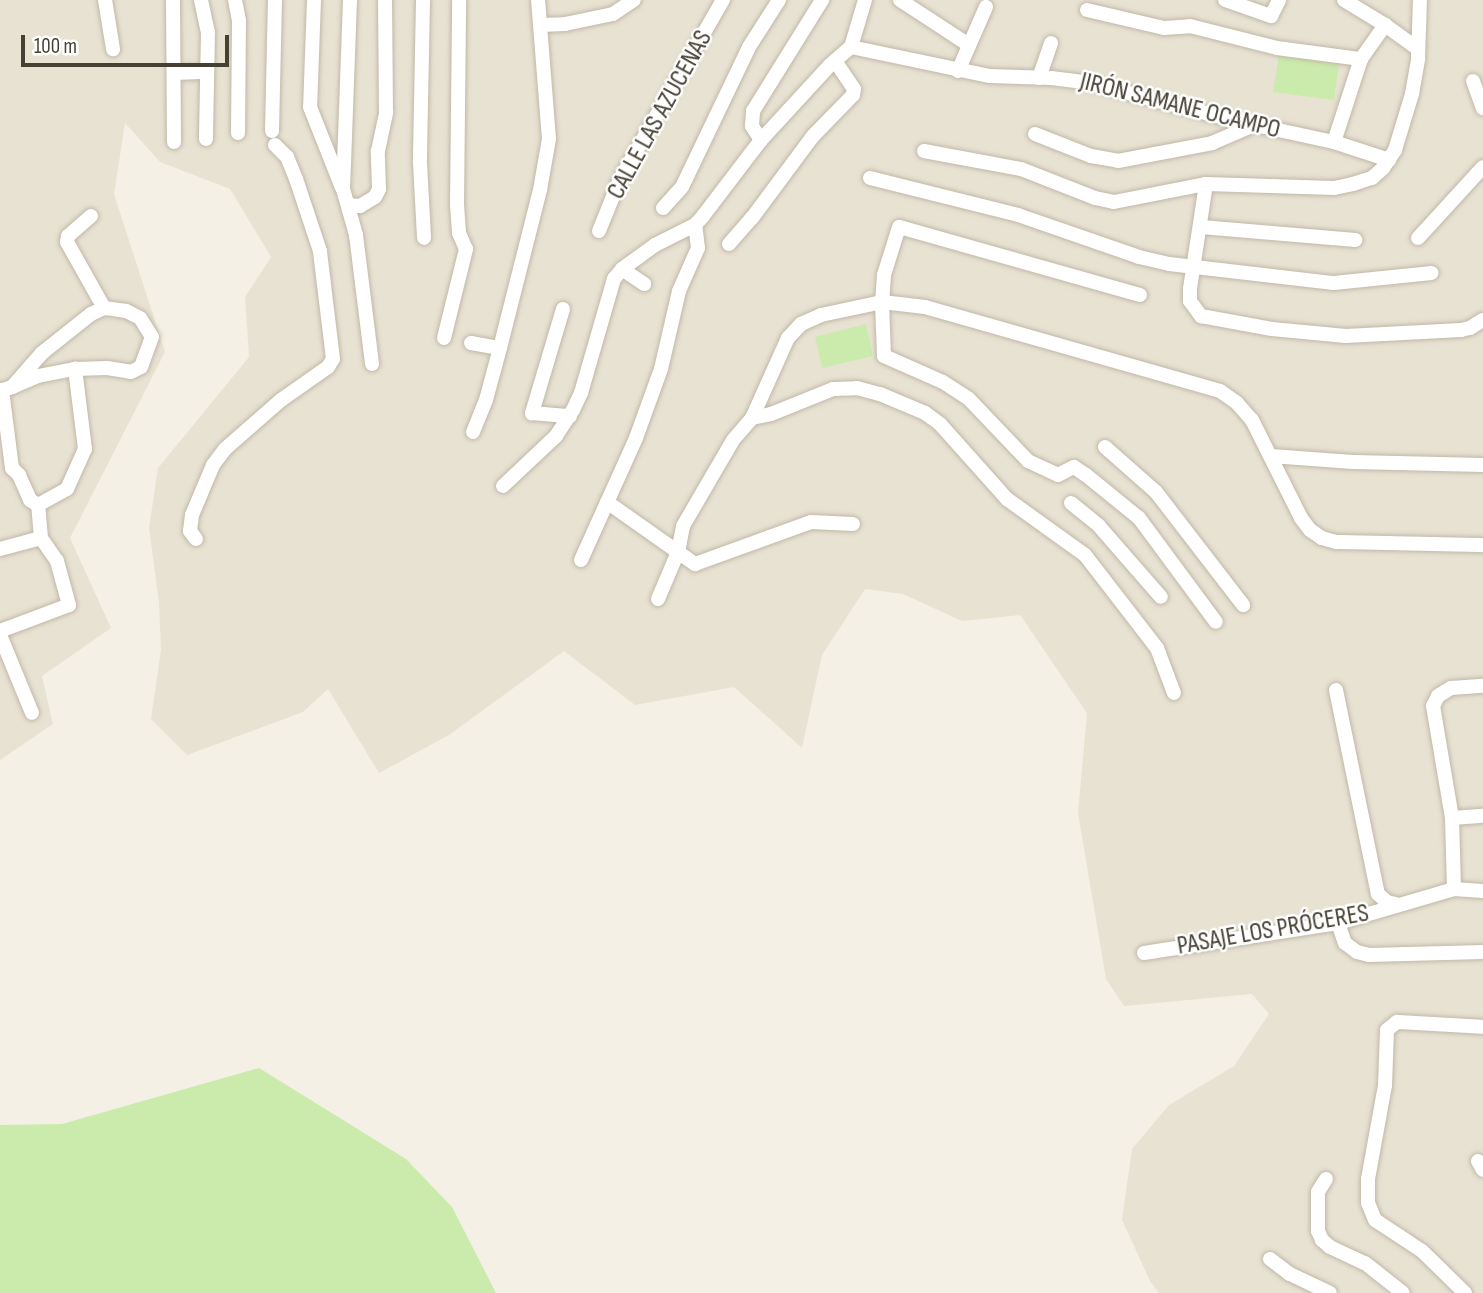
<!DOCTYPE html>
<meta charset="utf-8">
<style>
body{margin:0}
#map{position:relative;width:1483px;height:1293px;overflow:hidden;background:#f4f0e5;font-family:"Sofia Sans Condensed",sans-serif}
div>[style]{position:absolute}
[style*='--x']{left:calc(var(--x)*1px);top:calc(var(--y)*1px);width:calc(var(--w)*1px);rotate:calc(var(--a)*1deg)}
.residential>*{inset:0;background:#e8e2d3}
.green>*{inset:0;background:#caebab}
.roads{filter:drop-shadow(0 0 2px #c0b8a7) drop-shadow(0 0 2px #c0b8a7)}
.street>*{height:14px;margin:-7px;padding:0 7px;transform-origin:7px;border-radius:7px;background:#fff}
span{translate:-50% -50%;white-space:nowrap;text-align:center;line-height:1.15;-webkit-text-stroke:5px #fff;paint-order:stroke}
.street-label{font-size:26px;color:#464034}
.scale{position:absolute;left:21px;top:35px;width:208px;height:32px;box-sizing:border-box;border:4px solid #464034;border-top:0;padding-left:9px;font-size:21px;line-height:24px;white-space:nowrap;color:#464034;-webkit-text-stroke:5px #fff;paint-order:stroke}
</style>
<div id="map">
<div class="residential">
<i style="clip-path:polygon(0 0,1483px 0,1483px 1293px,1159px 1293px,1150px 1281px,1122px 1220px,1132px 1149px,1169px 1105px,1234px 1066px,1269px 1014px,1252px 994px,1124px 1006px,1106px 979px,1078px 813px,1087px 713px,1020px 615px,962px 621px,903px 594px,865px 589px,822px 655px,802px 748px,734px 687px,635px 705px,564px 651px,449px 735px,379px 773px,328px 689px,303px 712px,187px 755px,151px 719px,161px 650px,159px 603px,149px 528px,158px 468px,249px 357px,245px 297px,271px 257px,230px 189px,160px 162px,125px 123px,114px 194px,165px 352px,70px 538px,111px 628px,42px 676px,53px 724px,0 760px)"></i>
</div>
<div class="green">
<i style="clip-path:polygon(1279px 54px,1339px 63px,1334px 100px,1273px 92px)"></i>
<i style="clip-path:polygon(866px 324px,873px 356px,822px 368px,815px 337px)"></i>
<i style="clip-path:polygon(259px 1068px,406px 1159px,452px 1207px,496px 1293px,0 1293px,0 1125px,62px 1124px)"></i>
</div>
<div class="roads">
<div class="street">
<i style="--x:105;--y:0;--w:50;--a:80.7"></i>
<i style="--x:173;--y:0;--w:142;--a:89.6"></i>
<i style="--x:201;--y:0;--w:33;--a:78"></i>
<i style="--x:208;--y:32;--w:107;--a:91.1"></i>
<i style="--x:235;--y:0;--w:20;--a:79"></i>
<i style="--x:239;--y:20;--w:113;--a:90.5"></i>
<i style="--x:314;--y:0;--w:107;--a:92.1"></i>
<i style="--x:310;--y:107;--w:87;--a:68.4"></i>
<i style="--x:350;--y:0;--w:189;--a:92.1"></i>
<i style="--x:343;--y:189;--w:48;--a:74.2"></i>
<i style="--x:356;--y:235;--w:130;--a:82.9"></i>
<i style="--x:423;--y:0;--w:163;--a:91.1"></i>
<i style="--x:420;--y:163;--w:75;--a:86.9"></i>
<i style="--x:900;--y:0;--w:82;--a:33.1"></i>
<i style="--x:1225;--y:0;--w:49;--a:19.2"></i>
<i style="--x:1271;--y:16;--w:18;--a:-63"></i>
<i style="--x:1087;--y:10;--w:79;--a:13.2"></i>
<i style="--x:1164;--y:28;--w:26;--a:-4"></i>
<i style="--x:1190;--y:26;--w:90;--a:14.2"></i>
<i style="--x:1277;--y:48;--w:85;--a:7.5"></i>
<i style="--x:540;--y:25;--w:25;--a:-2"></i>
<i style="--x:565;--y:24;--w:49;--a:-11.8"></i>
<i style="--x:613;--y:14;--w:25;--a:-34"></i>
<i style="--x:1385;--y:25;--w:39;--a:36"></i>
<i style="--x:851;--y:47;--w:142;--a:11.8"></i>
<i style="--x:990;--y:76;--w:61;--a:1.9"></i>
<i style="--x:1051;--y:78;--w:39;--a:7"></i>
<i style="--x:1090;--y:83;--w:147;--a:14.6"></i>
<i style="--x:1232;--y:120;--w:104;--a:12.2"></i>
<i style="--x:1334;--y:142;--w:87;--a:-72"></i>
<i style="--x:1361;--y:59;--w:42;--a:-54.8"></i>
<i style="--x:1385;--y:25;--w:48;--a:-148.6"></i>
<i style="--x:958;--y:71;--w:70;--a:-66.4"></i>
<i style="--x:174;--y:73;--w:33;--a:-2"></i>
<i style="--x:1039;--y:78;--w:37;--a:-71"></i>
<i style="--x:1473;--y:81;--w:29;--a:70"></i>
<i style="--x:272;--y:131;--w:131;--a:-88.7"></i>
<i style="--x:1035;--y:134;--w:60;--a:21.4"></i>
<i style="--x:1091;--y:156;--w:27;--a:10"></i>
<i style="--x:1118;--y:161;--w:96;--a:-10.8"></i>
<i style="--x:1212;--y:143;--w:46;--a:-23.2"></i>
<i style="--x:761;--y:140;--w:17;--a:-123"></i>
<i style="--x:752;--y:126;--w:15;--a:-86"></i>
<i style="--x:753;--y:111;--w:131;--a:-58.1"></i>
<i style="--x:1334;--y:142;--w:58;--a:18.1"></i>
<i style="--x:924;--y:151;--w:99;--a:10.5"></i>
<i style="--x:1021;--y:169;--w:79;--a:21.4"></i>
<i style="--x:1095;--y:198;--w:19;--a:12"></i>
<i style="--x:1114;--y:202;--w:94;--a:-11.1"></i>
<i style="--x:1206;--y:184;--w:128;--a:1.8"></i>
<i style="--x:1334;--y:188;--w:19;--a:-12"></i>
<i style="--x:1353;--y:184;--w:20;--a:-18"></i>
<i style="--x:1372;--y:178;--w:15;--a:-42"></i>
<i style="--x:1383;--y:168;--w:22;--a:-56"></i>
<i style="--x:1395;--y:150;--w:59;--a:-73.1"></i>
<i style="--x:1412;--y:94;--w:36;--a:-80"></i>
<i style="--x:1418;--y:59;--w:59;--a:-88.1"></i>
<i style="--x:870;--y:178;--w:153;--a:14"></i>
<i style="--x:1018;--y:215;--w:128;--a:19.1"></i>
<i style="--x:1139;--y:257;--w:31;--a:13"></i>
<i style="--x:1169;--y:264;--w:166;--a:6.6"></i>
<i style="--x:1334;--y:283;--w:98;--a:-5.9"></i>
<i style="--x:1206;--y:184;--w:106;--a:98.7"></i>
<i style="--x:1190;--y:289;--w:12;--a:90"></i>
<i style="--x:1190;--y:301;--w:19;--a:54"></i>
<i style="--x:1201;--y:316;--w:72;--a:10.4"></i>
<i style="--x:1272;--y:329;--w:74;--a:5.4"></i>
<i style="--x:1346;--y:336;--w:115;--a:-3"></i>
<i style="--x:1461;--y:330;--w:9;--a:-13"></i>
<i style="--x:1470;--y:328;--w:15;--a:-32"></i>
<i style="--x:348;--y:205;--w:12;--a:5"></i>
<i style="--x:360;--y:206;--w:17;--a:-31"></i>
<i style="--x:375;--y:197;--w:9;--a:-63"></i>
<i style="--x:379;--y:189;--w:38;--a:-92"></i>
<i style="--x:378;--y:151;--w:40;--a:-78"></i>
<i style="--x:386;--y:112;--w:112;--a:-90.5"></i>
<i style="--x:663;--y:208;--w:28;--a:-48"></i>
<i style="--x:682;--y:187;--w:155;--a:-64.4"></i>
<i style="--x:749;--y:47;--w:56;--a:-57.4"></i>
<i style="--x:91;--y:216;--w:30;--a:139"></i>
<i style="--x:68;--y:236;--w:6;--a:99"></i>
<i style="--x:67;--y:242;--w:76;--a:60.7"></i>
<i style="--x:1201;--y:227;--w:155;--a:4.8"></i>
<i style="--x:599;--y:231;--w:56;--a:-68"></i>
<i style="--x:620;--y:179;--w:207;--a:-60.1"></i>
<i style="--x:1418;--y:238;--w:96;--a:-47.5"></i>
<i style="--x:729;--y:244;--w:35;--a:-49"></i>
<i style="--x:752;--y:218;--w:102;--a:-53.4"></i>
<i style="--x:813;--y:136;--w:57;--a:-45.7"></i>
<i style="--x:853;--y:95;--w:6;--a:-81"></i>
<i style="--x:854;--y:89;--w:34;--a:-124"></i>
<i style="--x:622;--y:269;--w:27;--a:34"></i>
<i style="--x:1140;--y:295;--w:250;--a:-164.2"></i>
<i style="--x:899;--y:227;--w:50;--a:107.4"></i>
<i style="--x:884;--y:275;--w:27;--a:94"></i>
<i style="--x:882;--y:302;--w:54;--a:87.9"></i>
<i style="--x:884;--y:356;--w:64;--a:23.8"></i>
<i style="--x:943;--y:382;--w:31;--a:33"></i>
<i style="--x:969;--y:399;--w:86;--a:46.4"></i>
<i style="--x:1028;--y:461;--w:33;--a:25"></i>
<i style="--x:1058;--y:475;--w:18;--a:-27"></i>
<i style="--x:1074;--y:467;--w:14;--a:34"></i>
<i style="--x:1086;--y:475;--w:68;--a:39.1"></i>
<i style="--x:1139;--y:518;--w:129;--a:53.5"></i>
<i style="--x:563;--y:309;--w:109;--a:106.6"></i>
<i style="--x:532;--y:413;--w:38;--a:5"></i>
<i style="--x:444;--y:338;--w:92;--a:-76.1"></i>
<i style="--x:466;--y:249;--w:17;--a:-114"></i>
<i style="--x:459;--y:233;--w:28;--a:-94"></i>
<i style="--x:457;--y:205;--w:205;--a:-89.4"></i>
<i style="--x:471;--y:343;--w:29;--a:10"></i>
<i style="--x:2;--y:390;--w:79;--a:82.7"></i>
<i style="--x:12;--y:468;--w:10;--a:45"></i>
<i style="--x:19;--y:475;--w:27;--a:66"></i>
<i style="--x:30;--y:500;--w:9;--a:32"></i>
<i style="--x:38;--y:505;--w:33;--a:-29"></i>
<i style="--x:67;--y:489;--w:44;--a:-65.8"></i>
<i style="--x:85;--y:449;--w:81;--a:-97.1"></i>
<i style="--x:0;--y:391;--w:13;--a:-18"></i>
<i style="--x:12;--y:387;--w:28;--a:-23"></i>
<i style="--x:38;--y:376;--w:38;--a:-11"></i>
<i style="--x:75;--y:369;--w:32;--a:-2"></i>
<i style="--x:107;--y:368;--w:24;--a:9"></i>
<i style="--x:131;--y:372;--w:11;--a:-27"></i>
<i style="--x:141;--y:367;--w:32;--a:-70"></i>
<i style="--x:152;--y:337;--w:22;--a:-122"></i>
<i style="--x:140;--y:318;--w:16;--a:-153"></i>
<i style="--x:126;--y:311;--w:22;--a:-172"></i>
<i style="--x:104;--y:308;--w:14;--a:155"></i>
<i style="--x:91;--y:314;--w:63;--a:141.5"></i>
<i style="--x:42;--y:353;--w:45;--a:131.4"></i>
<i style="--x:752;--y:418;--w:19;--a:-12"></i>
<i style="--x:771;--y:414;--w:67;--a:-22"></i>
<i style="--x:833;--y:389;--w:24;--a:-2"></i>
<i style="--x:857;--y:388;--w:24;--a:15"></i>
<i style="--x:880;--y:394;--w:49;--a:22.9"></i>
<i style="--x:925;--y:413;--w:19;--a:36"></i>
<i style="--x:940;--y:424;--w:101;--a:48.2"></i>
<i style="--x:1007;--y:499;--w:96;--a:35.7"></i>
<i style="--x:1085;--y:555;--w:118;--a:52.3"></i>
<i style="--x:1157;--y:648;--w:48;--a:69.3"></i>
<i style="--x:473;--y:432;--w:35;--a:-68"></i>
<i style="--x:486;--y:400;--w:54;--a:-74.9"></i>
<i style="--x:500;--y:348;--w:163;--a:-75.8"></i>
<i style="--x:540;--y:190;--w:52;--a:-80"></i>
<i style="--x:549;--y:139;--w:139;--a:-94.5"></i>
<i style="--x:1105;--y:447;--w:68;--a:41.4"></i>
<i style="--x:1156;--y:492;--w:143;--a:52.4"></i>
<i style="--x:1271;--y:456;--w:82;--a:4.2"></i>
<i style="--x:1353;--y:462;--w:130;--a:1.3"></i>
<i style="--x:503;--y:486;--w:73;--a:-43.3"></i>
<i style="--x:556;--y:436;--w:31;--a:-57"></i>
<i style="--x:573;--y:410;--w:19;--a:-65"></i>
<i style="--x:581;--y:393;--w:119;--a:-73.9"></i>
<i style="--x:614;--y:279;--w:13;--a:-51"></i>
<i style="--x:622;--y:269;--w:41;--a:-36"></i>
<i style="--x:655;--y:245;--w:45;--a:-26.6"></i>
<i style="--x:695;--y:225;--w:12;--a:-48"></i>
<i style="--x:703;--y:216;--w:96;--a:-52.7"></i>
<i style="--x:761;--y:140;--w:102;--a:-47.4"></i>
<i style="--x:830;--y:65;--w:28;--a:-41"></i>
<i style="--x:851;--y:47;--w:49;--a:-73.4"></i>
<i style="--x:607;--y:502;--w:108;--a:35.2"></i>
<i style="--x:695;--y:564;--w:123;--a:-19.9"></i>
<i style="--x:811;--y:522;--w:42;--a:2.7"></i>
<i style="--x:1071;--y:503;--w:36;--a:39"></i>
<i style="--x:1099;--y:526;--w:94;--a:48.9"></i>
<i style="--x:196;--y:539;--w:10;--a:-127"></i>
<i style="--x:190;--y:531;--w:16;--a:-83"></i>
<i style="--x:192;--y:515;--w:54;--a:-67.2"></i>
<i style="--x:213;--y:465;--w:20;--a:-53"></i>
<i style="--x:225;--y:449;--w:74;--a:-41.2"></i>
<i style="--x:281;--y:400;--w:57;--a:-35.1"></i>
<i style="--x:328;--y:367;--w:9;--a:-58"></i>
<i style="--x:333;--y:359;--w:109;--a:-96.9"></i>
<i style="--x:320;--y:251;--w:76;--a:-108.4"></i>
<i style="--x:296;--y:179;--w:24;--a:-112"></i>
<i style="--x:287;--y:157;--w:17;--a:-135"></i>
<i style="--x:0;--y:549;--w:42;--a:-15"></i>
<i style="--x:581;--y:560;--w:134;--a:-65.7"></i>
<i style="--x:636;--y:438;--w:73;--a:-70.1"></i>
<i style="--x:661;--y:369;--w:80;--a:-77"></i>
<i style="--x:679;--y:291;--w:47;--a:-66.2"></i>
<i style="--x:698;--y:248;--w:23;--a:-97"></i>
<i style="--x:658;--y:599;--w:51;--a:-66.9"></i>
<i style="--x:678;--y:552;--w:26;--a:-79"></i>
<i style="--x:683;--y:526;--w:99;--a:-59.8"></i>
<i style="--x:733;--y:440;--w:29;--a:-49"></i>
<i style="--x:752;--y:418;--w:88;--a:-65.8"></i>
<i style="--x:788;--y:338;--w:19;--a:-47"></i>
<i style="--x:801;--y:324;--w:22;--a:-24"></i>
<i style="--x:821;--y:315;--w:62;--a:-12"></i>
<i style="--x:882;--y:302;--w:43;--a:6.6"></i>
<i style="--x:925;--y:307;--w:307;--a:15.9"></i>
<i style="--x:1220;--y:391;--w:21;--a:35"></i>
<i style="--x:1237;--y:403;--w:23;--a:49"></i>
<i style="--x:1252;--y:420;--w:110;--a:63.4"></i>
<i style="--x:1301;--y:518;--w:15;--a:53"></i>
<i style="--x:1310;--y:530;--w:14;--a:34"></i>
<i style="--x:1322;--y:538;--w:15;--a:16"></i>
<i style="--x:1336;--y:542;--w:147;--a:1.2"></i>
<i style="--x:0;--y:631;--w:74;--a:-20.6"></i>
<i style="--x:69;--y:605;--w:46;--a:-105.3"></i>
<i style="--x:57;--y:561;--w:28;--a:-125"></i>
<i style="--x:41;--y:538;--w:33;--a:-95"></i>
<i style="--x:0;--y:635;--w:84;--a:67.7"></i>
<i style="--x:1336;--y:690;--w:208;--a:78.4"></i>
<i style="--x:1378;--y:894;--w:12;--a:42"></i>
<i style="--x:1387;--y:902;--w:9;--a:13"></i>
<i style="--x:1452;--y:818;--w:31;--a:-4"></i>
<i style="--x:1454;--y:889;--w:71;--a:-91.6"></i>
<i style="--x:1452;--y:818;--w:114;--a:-99.6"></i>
<i style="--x:1433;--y:706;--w:11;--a:-63"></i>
<i style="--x:1438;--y:696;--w:15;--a:-32"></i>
<i style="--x:1451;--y:688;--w:32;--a:-4"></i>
<i style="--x:1338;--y:923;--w:21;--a:71"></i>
<i style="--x:1345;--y:943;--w:15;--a:37"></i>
<i style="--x:1357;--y:952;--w:12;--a:14"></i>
<i style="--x:1369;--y:955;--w:114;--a:-1.5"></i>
<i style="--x:1144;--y:953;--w:196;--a:-8.8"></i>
<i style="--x:1338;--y:923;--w:121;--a:-16.3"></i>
<i style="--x:1454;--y:889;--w:29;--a:4"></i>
<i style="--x:1478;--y:1161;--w:10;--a:61"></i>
<i style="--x:1326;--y:1179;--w:15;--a:122"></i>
<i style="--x:1318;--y:1192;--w:39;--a:90"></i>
<i style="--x:1318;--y:1231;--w:10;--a:66"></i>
<i style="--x:1322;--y:1240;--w:11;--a:41"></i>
<i style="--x:1330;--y:1247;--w:38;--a:25"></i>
<i style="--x:1365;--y:1263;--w:48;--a:38.3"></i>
<i style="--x:1270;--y:1259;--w:25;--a:37"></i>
<i style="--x:1290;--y:1274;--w:44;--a:25.4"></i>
<i style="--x:1465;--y:1293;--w:60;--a:-135.7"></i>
<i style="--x:1422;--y:1251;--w:56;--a:-146.6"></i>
<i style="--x:1375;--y:1220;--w:18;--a:-112"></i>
<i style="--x:1368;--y:1203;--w:24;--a:-90"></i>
<i style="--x:1368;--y:1179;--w:96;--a:-79.7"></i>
<i style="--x:1385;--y:1085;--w:55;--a:-87.9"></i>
<i style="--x:1387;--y:1030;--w:13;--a:-39"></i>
<i style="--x:1397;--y:1022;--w:86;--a:3.3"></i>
</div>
</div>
<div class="street-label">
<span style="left:1180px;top:106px;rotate:14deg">JIRÓN SAMANE OCAMPO</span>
<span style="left:660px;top:115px;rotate:-61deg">CALLE LAS AZUCENAS</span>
<span style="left:1273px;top:930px;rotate:-10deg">PASAJE LOS PRÓCERES</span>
</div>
<div class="scale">100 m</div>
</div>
